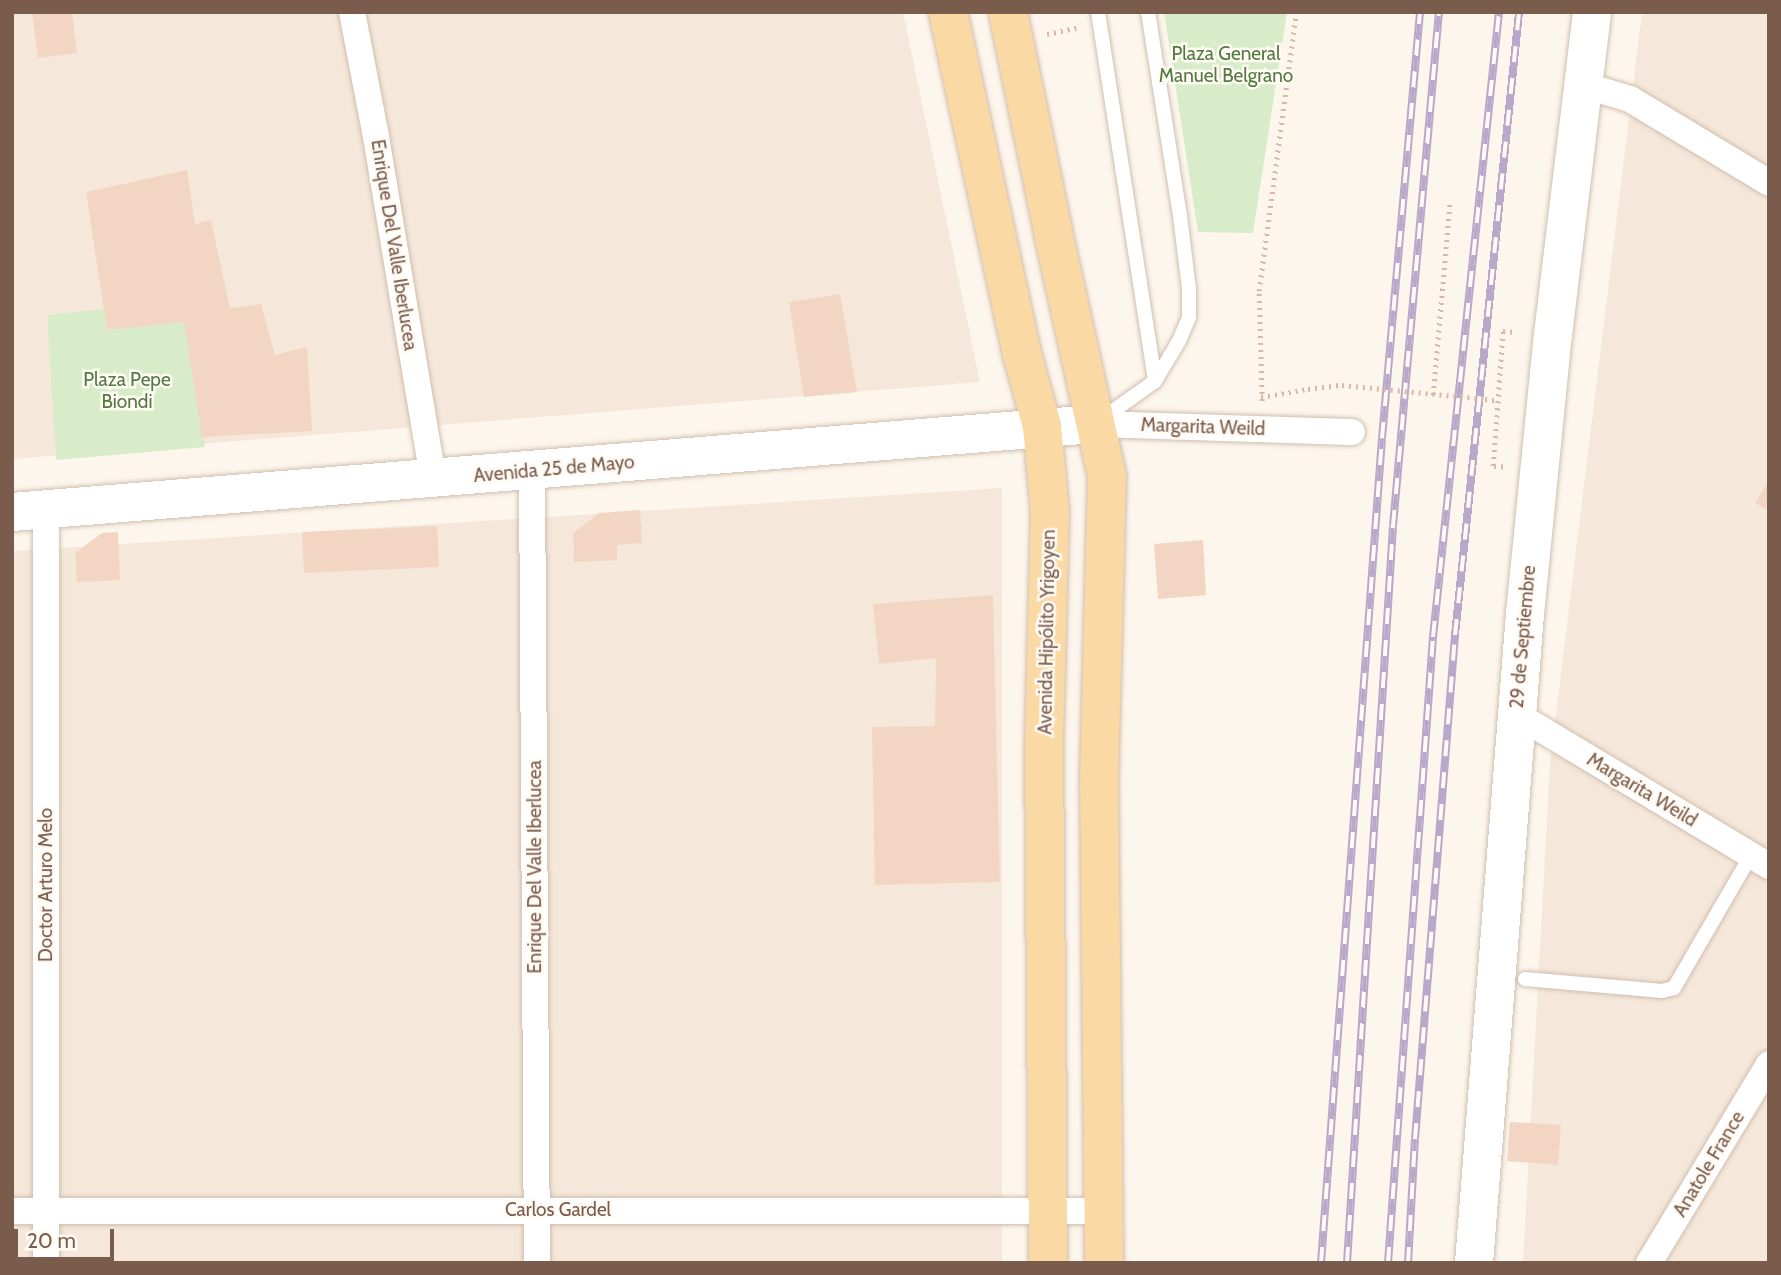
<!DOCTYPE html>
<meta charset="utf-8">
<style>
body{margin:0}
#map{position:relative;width:1781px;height:1275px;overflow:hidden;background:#fdf6ec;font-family:Cabin,sans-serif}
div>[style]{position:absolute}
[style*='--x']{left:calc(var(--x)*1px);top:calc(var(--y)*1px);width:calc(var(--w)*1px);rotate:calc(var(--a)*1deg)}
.residential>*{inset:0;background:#f5e8da}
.green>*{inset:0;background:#d8ecc9}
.building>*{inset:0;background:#f3d5c3}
.path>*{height:4.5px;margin-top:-2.25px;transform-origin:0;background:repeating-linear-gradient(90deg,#d9b8a5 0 2px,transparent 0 7px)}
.roads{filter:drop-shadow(0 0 2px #d1beb0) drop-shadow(0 0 2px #d1beb0)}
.lane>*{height:14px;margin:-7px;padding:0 7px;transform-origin:7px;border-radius:7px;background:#fff}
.street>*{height:26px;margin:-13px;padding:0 13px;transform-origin:13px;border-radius:13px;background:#fff}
.secondary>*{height:38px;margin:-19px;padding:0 19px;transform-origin:19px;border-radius:19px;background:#fff}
.primary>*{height:38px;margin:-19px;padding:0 19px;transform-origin:19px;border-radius:19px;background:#fbd9a5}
.rail>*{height:8px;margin-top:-4px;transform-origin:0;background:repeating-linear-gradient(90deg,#fffaf3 0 16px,#b9a8c9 0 32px);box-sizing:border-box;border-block:2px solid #b9a8c9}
.path-bridge>*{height:4.5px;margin-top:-2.25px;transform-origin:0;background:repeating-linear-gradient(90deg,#d9b8a5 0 2px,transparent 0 7px)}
span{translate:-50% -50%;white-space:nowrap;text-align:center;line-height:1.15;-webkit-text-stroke:5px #fffaf3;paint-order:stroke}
.park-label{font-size:19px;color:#537a41}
.street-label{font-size:19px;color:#7a5c4d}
.frame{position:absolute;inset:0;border:14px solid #7a5c4d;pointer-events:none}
.scale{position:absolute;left:14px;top:1229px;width:100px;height:32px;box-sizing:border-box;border:4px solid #7a5c4d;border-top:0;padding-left:9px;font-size:21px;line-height:24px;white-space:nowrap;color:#7a5c4d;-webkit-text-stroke:5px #fffaf3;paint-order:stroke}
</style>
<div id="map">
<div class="residential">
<i style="clip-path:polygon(12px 12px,903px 12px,980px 382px,12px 459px)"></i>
<i style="clip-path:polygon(1642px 12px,1769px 12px,1769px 1263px,1523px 1263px,1550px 763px)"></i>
<i style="clip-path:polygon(1002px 488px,1002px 1263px,12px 1263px,12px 551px)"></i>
</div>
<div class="green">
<i style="clip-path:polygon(1164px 12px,1287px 12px,1253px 233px,1198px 232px)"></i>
<i style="clip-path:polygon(104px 309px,107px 330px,184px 322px,205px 447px,56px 460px,47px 315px)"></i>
</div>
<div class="building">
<i style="clip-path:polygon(32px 12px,72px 12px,77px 53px,38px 58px)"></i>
<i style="clip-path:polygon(187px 170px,195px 224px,211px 220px,230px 308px,261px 304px,275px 355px,307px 347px,312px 431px,202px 437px,184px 322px,107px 330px,86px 192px)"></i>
<i style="clip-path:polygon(840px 294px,857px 392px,804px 397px,789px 302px)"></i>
<i style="clip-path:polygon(1769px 480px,1769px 511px,1755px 503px)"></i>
<i style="clip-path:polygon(640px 510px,642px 543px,617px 545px,617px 560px,574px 562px,573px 533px,599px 513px)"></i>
<i style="clip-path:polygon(437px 526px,439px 567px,304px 573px,302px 532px)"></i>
<i style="clip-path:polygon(118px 532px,120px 580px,77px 582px,75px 553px,102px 533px)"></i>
<i style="clip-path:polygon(1203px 540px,1206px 595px,1158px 599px,1154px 544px)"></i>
<i style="clip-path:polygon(993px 595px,1000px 882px,875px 885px,872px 727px,935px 726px,936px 658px,879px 664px,873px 604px)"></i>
<i style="clip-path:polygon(1510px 1122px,1561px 1125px,1558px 1165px,1507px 1161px)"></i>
</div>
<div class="path">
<i style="--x:1047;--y:34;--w:30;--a:-12"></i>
<i style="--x:1433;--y:395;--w:196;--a:-85"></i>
<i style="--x:1261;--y:397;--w:48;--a:-9.7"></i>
<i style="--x:1485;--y:399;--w:13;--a:9"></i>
<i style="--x:1262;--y:401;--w:110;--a:-91.6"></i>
<i style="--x:1259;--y:291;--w:281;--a:-82.4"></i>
<i style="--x:1503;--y:467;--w:10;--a:-174"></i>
<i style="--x:1493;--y:466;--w:135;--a:-85.8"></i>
<i style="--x:1503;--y:331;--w:14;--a:4"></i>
</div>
<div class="roads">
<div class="lane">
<i style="--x:1098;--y:12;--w:373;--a:81.2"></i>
<i style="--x:1099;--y:421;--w:69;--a:-35.5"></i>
<i style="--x:1155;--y:381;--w:47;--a:-59"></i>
<i style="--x:1179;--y:341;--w:26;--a:-67"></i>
<i style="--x:1189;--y:317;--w:28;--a:-90"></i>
<i style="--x:1189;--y:289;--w:74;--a:-97"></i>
<i style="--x:1180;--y:216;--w:206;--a:-98.9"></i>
<i style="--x:1525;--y:979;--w:138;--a:5"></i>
<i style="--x:1662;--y:991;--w:12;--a:-14"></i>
<i style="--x:1674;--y:988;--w:154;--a:-59.9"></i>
</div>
<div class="street">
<i style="--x:352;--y:12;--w:121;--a:79.1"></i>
<i style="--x:375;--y:131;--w:352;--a:80.5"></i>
<i style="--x:1583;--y:85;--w:49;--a:16.6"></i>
<i style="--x:1630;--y:99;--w:162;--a:31.1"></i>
<i style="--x:1095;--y:424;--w:257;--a:1.8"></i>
<i style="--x:532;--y:471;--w:792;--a:89.64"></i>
<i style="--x:46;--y:507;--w:756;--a:90"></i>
<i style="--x:1516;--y:714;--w:295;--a:31"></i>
<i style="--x:12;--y:1211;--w:1091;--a:0"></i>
<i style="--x:1649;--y:1263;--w:232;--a:-58.9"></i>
</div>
<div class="secondary">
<i style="--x:12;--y:512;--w:1087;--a:-4.65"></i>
<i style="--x:1474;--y:1263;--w:651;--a:-85.51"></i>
<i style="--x:1525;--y:614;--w:280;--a:-84.3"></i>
<i style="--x:1553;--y:335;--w:325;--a:-83.1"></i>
</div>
<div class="primary">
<i style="--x:948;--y:12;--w:350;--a:77.8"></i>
<i style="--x:1022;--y:354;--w:75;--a:74.5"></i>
<i style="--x:1042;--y:426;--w:87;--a:84.7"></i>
<i style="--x:1050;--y:513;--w:228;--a:91.5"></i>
<i style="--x:1044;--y:741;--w:522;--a:89.56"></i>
<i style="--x:1008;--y:12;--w:230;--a:78.4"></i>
<i style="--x:1054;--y:237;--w:245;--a:77.5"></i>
<i style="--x:1107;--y:476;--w:298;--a:91.5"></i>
<i style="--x:1099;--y:774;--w:489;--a:89.4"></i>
</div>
</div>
<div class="rail">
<i style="--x:1321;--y:1263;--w:827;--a:-85.77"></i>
<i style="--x:1382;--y:438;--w:428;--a:-84.9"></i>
<i style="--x:1347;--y:1263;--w:738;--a:-86.43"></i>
<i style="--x:1393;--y:526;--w:516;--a:-84.89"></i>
<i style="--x:1388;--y:1263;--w:628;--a:-85.89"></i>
<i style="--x:1433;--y:637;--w:628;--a:-83.97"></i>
<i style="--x:1408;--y:1263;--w:124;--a:-86.8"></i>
<i style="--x:1415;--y:1139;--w:506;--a:-85.46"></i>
<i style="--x:1455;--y:635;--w:626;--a:-84.13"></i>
</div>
<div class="path-bridge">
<i style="--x:1308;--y:389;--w:34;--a:-7"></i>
<i style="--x:1342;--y:385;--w:144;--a:5.6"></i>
</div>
<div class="park-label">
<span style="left:1226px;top:65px">Plaza General<br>Manuel Belgrano</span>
<span style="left:127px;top:391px">Plaza Pepe<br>Biondi</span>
</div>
<div class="street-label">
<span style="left:394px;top:245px;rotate:81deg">Enrique Del Valle Iberlucea</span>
<span style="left:1203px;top:427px;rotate:2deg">Margarita Weild</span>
<span style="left:554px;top:469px;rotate:-5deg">Avenida 25 de Mayo</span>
<span style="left:1047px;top:632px;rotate:-89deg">Avenida Hipólito Yrigoyen</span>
<span style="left:1523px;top:637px;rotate:-85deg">29 de Septiembre</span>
<span style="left:1642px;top:790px;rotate:31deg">Margarita Weild</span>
<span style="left:535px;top:867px;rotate:-90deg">Enrique Del Valle Iberlucea</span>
<span style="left:46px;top:885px;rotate:-90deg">Doctor Arturo Melo</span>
<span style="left:1709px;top:1164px;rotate:-59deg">Anatole France</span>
<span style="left:558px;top:1210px">Carlos Gardel</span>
</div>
<div class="frame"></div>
<div class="scale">20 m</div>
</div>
